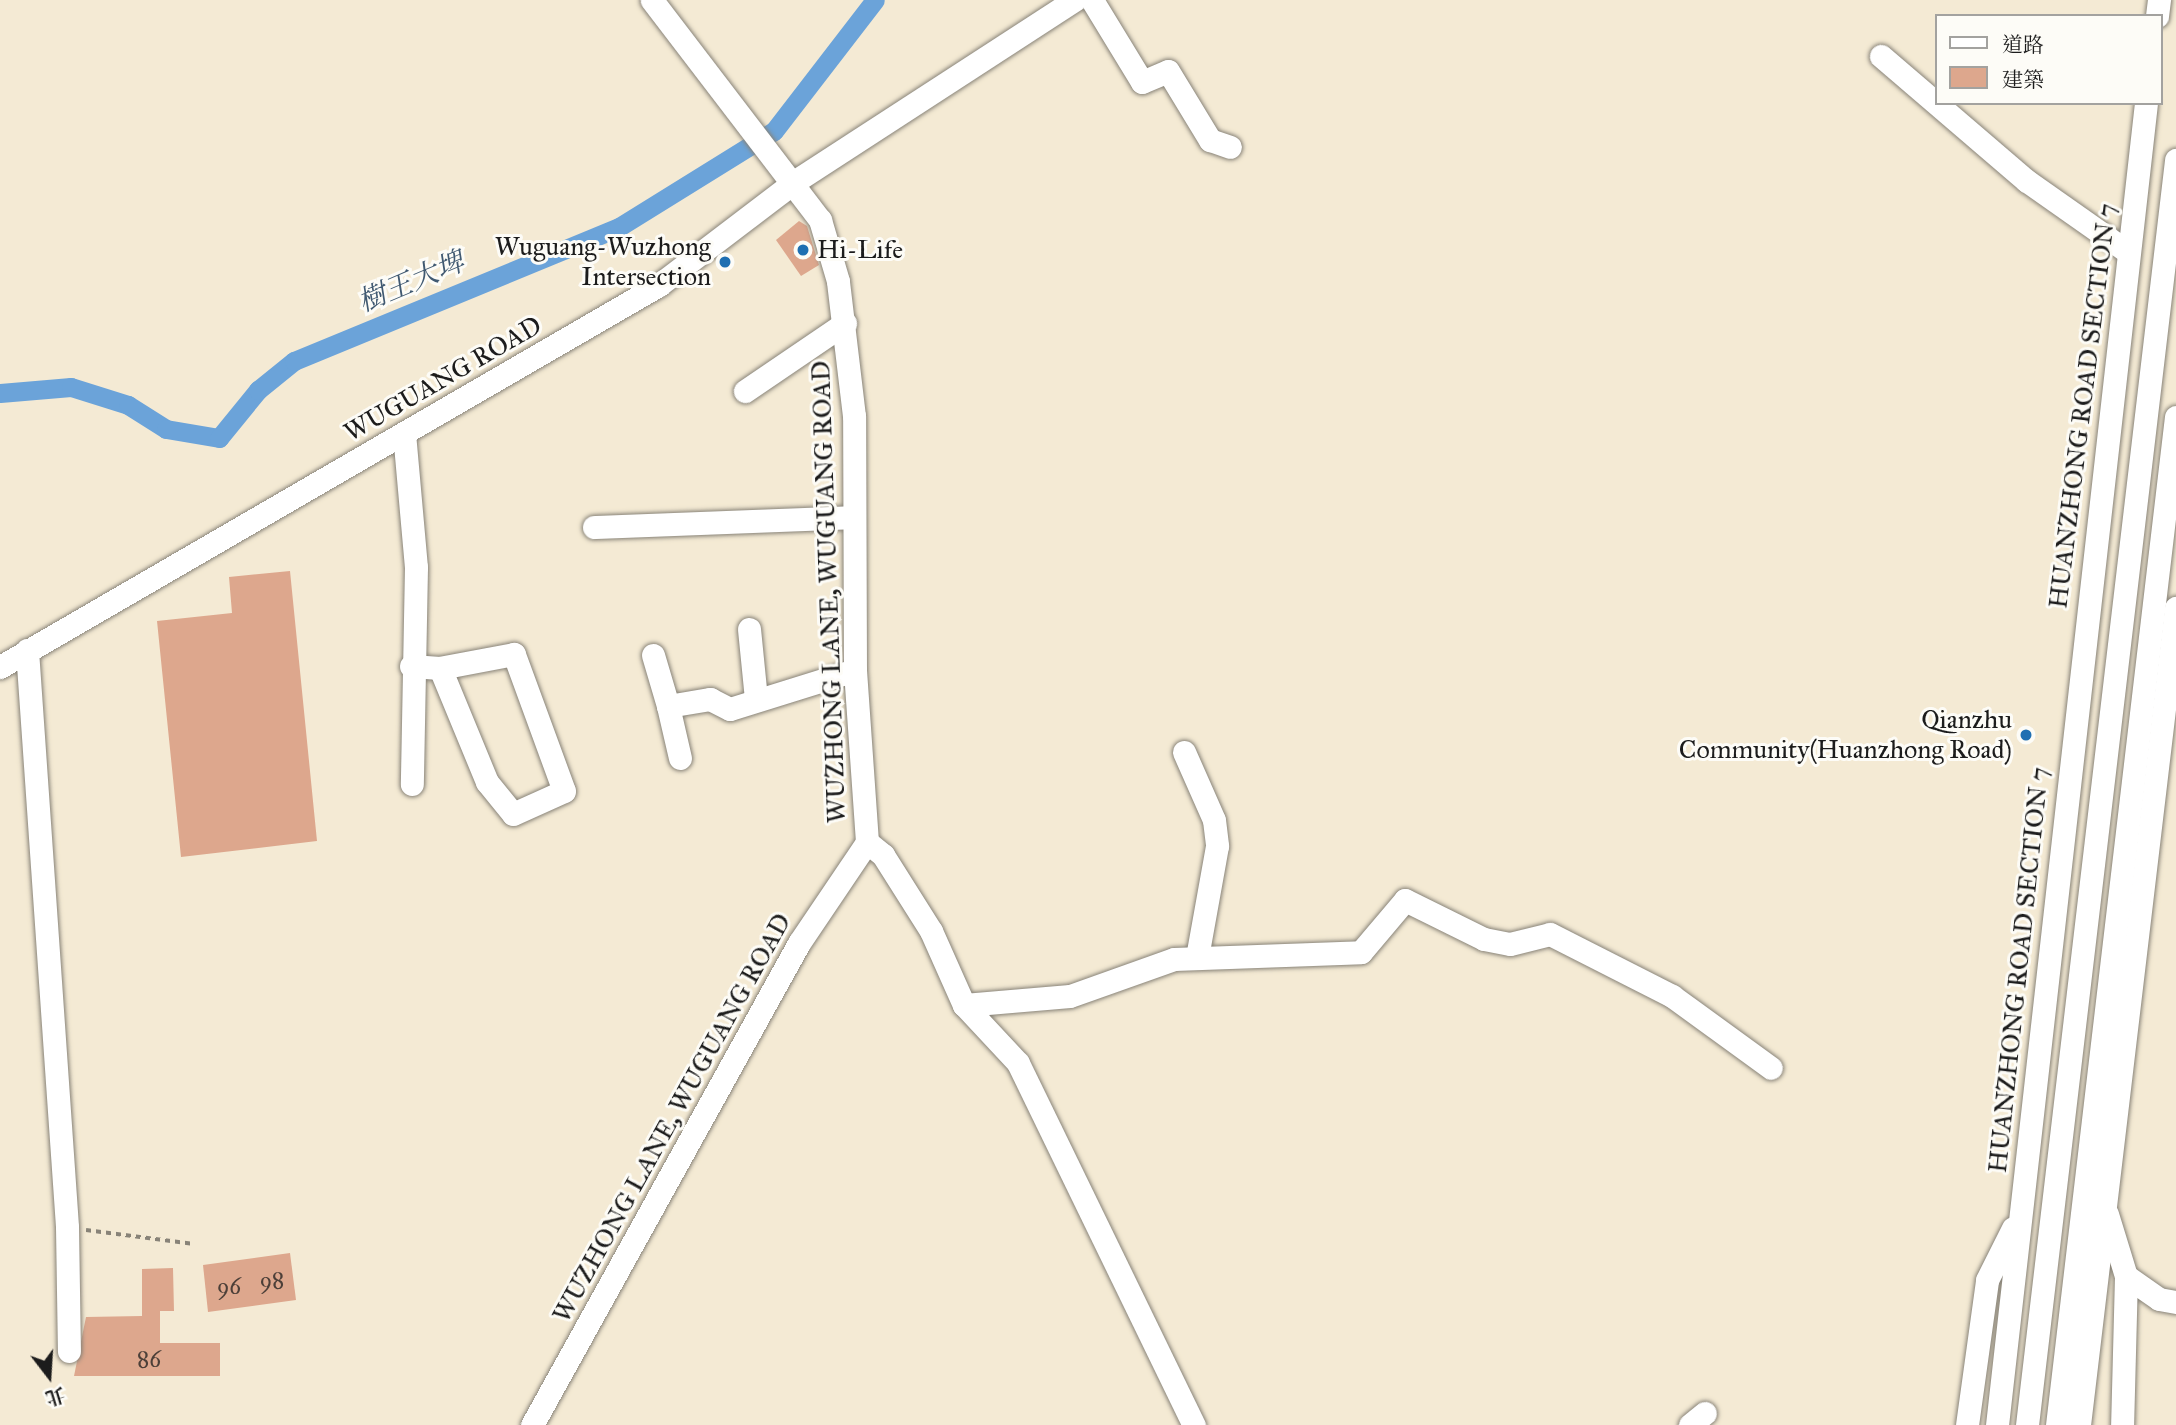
<!DOCTYPE html>
<meta charset="utf-8">
<style>
body{margin:0}
#map{position:relative;width:2176px;height:1425px;overflow:hidden;background:#f4ead4;font-family:"IM FELL Great Primer","Noto Serif TC",serif}
div>[style]{position:absolute}
[style*='--x']{left:calc(var(--x)*1px);top:calc(var(--y)*1px);width:calc(var(--w)*1px);rotate:calc(var(--a)*1deg)}
.canal>*{height:19px;margin:-9.5px;padding:0 9.5px;transform-origin:9.5px;border-radius:9.5px;background:#6ba3d9}
.building>*{inset:0;background:#dda78d}
.path>*{height:3.5px;margin-top:-1.75px;transform-origin:0;background:repeating-linear-gradient(90deg,#888378 0 5px,transparent 0 10px)}
.roads{filter:drop-shadow(0 0 2px #888378) drop-shadow(0 0 2px #888378)}
.minor>*{height:23px;margin:-11.5px;padding:0 11.5px;transform-origin:11.5px;border-radius:11.5px;background:#fff}
.dots>*{width:19px;height:19px;translate:-50% -50%;box-sizing:border-box;border:4px solid #fdfcf7;border-radius:50%}
span{translate:-50% -50%;white-space:nowrap;text-align:center;line-height:1.15;-webkit-text-stroke:6px #fdfcf7;paint-order:stroke}
.number-label{font-size:23px;color:#4c3f38}
.number-label span{-webkit-text-stroke-width:0}
.poi-label{font-size:26px;color:#1c1c1c}
.right{translate:-100% -50%;text-align:right}
.left{translate:0 -50%;text-align:left}
.street-label{font-size:26px;color:#1c1c1c}
.water-label{font-size:28px;color:#405971;font-style:italic}
.legend{position:absolute;left:1935px;top:14px;width:228px;height:91px;box-sizing:border-box;background:#fdfcf7;border:2px solid #a3a29f;margin:0;padding:9px 12px;list-style:none;font-size:21px;color:#1c1c1c}
.legend li{display:flex;align-items:center;gap:14px;height:35px}
.legend b{width:35px;border:2px solid #a3a29f}
.north{position:absolute;left:14px;top:1341px;width:70px;height:70px;-webkit-text-stroke:5px #fdfcf7;paint-order:stroke;rotate:163deg;font-size:19px;font-weight:700;line-height:28px;text-align:center;color:#1c1c1c}
.north::after{content:'';display:block;margin:auto;width:24px;height:32px;background:#1c1c1c;clip-path:polygon(50% 0,100% 100%,50% 72%,0 100%)}
</style>
<div id="map">
<div class="canal">
<i style="--x:0;--y:393;--w:71;--a:-4.8"></i>
<i style="--x:71;--y:387;--w:60;--a:17.5"></i>
<i style="--x:128;--y:405;--w:45;--a:32.3"></i>
<i style="--x:166;--y:429;--w:54;--a:9.6"></i>
<i style="--x:219;--y:438;--w:62;--a:-50.9"></i>
<i style="--x:258;--y:390;--w:46;--a:-38.9"></i>
<i style="--x:294;--y:361;--w:352;--a:-22.4"></i>
<i style="--x:619;--y:227;--w:182;--a:-31.8"></i>
<i style="--x:774;--y:131;--w:165;--a:-52.4"></i>
</div>
<div class="building">
<i style="clip-path:polygon(799px 221px,807px 226px,819px 265px,801px 276px,776px 240px)"></i>
<i style="clip-path:polygon(290px 571px,317px 841px,181px 857px,157px 621px,232px 613px,229px 577px)"></i>
<i style="clip-path:polygon(290px 1253px,296px 1300px,208px 1312px,203px 1265px)"></i>
<i style="clip-path:polygon(173px 1268px,174px 1311px,160px 1311px,160px 1343px,220px 1343px,220px 1376px,74px 1376px,86px 1317px,142px 1316px,142px 1269px)"></i>
</div>
<div class="path">
<i style="--x:86;--y:1230;--w:109;--a:7.4"></i>
</div>
<div class="roads">
<div class="minor">
<i style="--x:1092;--y:0;--w:96;--a:58.6"></i>
<i style="--x:1142;--y:82;--w:28;--a:-23"></i>
<i style="--x:1168;--y:71;--w:81;--a:58.7"></i>
<i style="--x:1210;--y:140;--w:21;--a:19"></i>
<i style="--x:2157;--y:16;--w:16;--a:-83"></i>
<i style="--x:1881;--y:56;--w:192;--a:40.6"></i>
<i style="--x:2027;--y:181;--w:123;--a:35.1"></i>
<i style="--x:745;--y:391;--w:121;--a:-34.2"></i>
<i style="--x:404;--y:433;--w:135;--a:84.9"></i>
<i style="--x:416;--y:567;--w:217;--a:91.1"></i>
<i style="--x:594;--y:527;--w:258;--a:-2.2"></i>
<i style="--x:749;--y:629;--w:70;--a:84.3"></i>
<i style="--x:27;--y:650;--w:578;--a:86.03"></i>
<i style="--x:67;--y:1227;--w:124;--a:89.1"></i>
<i style="--x:653;--y:655;--w:53;--a:73.6"></i>
<i style="--x:411;--y:666;--w:29;--a:4"></i>
<i style="--x:440;--y:668;--w:123;--a:67.6"></i>
<i style="--x:487;--y:782;--w:41;--a:50.9"></i>
<i style="--x:513;--y:814;--w:56;--a:-24.3"></i>
<i style="--x:564;--y:791;--w:146;--a:-110.1"></i>
<i style="--x:514;--y:654;--w:75;--a:169.3"></i>
<i style="--x:0;--y:667;--w:762;--a:-30.1"></i>
<i style="--x:659;--y:285;--w:170;--a:-37.3"></i>
<i style="--x:794;--y:182;--w:334;--a:-33"></i>
<i style="--x:1184;--y:752;--w:74;--a:66.2"></i>
<i style="--x:1214;--y:820;--w:26;--a:83"></i>
<i style="--x:1217;--y:846;--w:113;--a:100.2"></i>
<i style="--x:680;--y:758;--w:53;--a:-103"></i>
<i style="--x:668;--y:706;--w:43;--a:-9.5"></i>
<i style="--x:710;--y:699;--w:22;--a:27"></i>
<i style="--x:730;--y:709;--w:131;--a:-17.3"></i>
<i style="--x:867;--y:842;--w:21;--a:39"></i>
<i style="--x:883;--y:855;--w:90;--a:57.7"></i>
<i style="--x:931;--y:931;--w:81;--a:66"></i>
<i style="--x:964;--y:1005;--w:79;--a:47"></i>
<i style="--x:1018;--y:1063;--w:403;--a:64.1"></i>
<i style="--x:964;--y:1005;--w:106;--a:-4.9"></i>
<i style="--x:1070;--y:996;--w:110;--a:-19.6"></i>
<i style="--x:1174;--y:959;--w:187;--a:-2.1"></i>
<i style="--x:1361;--y:952;--w:68;--a:-49.8"></i>
<i style="--x:1405;--y:900;--w:88;--a:26.3"></i>
<i style="--x:1484;--y:939;--w:26;--a:11"></i>
<i style="--x:1510;--y:944;--w:41;--a:-14"></i>
<i style="--x:1550;--y:934;--w:137;--a:26.9"></i>
<i style="--x:1672;--y:996;--w:122;--a:36"></i>
<i style="--x:2107;--y:1214;--w:65;--a:73"></i>
<i style="--x:2126;--y:1276;--w:149;--a:91.5"></i>
<i style="--x:2126;--y:1276;--w:40;--a:34.9"></i>
<i style="--x:2159;--y:1299;--w:17;--a:10"></i>
<i style="--x:532;--y:1425;--w:551;--a:-61.02"></i>
<i style="--x:799;--y:943;--w:122;--a:-56"></i>
<i style="--x:867;--y:842;--w:172;--a:-94"></i>
<i style="--x:855;--y:670;--w:254;--a:-90.2"></i>
<i style="--x:854;--y:416;--w:136;--a:-96.8"></i>
<i style="--x:838;--y:281;--w:64;--a:-106.4"></i>
<i style="--x:820;--y:220;--w:277;--a:-127.4"></i>
<i style="--x:1690;--y:1425;--w:19;--a:-39"></i>
<i style="--x:1967;--y:1425;--w:146;--a:-82.1"></i>
<i style="--x:1987;--y:1280;--w:58;--a:-63.4"></i>
<i style="--x:1997;--y:1425;--w:1330;--a:-83.57"></i>
<i style="--x:2027;--y:1425;--w:1274;--a:-83.28"></i>
<i style="--x:2057;--y:1425;--w:1015;--a:-83.27"></i>
<i style="--x:2079;--y:1425;--w:823;--a:-83.23"></i>
</div>
</div>
<div class="dots">
<i style="left:803px;top:250px;background:#1f6fb2"></i>
<i style="left:725px;top:262px;background:#1f6fb2"></i>
<i style="left:2026px;top:735px;background:#1f6fb2"></i>
</div>
<div class="number-label">
<span style="left:272px;top:1280px">98</span>
<span style="left:229px;top:1286px">96</span>
<span style="left:149px;top:1359px">86</span>
</div>
<div class="poi-label">
<span class="right" style="left:711px;top:262px">Wuguang-Wuzhong<br>Intersection</span>
<span class="left" style="left:817px;top:250px">Hi-Life</span>
<span class="right" style="left:2012px;top:735px">Qianzhu<br>Community(Huanzhong Road)</span>
</div>
<div class="street-label">
<span style="left:443px;top:379px;rotate:-30deg">WUGUANG ROAD</span>
<span style="left:2083px;top:406px;rotate:-83deg">HUANZHONG ROAD SECTION 7</span>
<span style="left:829px;top:592px;rotate:-92deg">WUZHONG LANE, WUGUANG ROAD</span>
<span style="left:2019px;top:970px;rotate:-84deg">HUANZHONG ROAD SECTION 7</span>
<span style="left:672px;top:1118px;rotate:-61deg">WUZHONG LANE, WUGUANG ROAD</span>
</div>
<div class="water-label">
<span style="left:411px;top:282px;rotate:-23deg">樹王大埤</span>
</div>
<ul class="legend">
<li><b style="height:9px;background:#fff"></b>道路</li>
<li><b style="height:19px;background:#dda78d"></b>建築</li>
</ul>
<div class="north">北</div>
</div>
